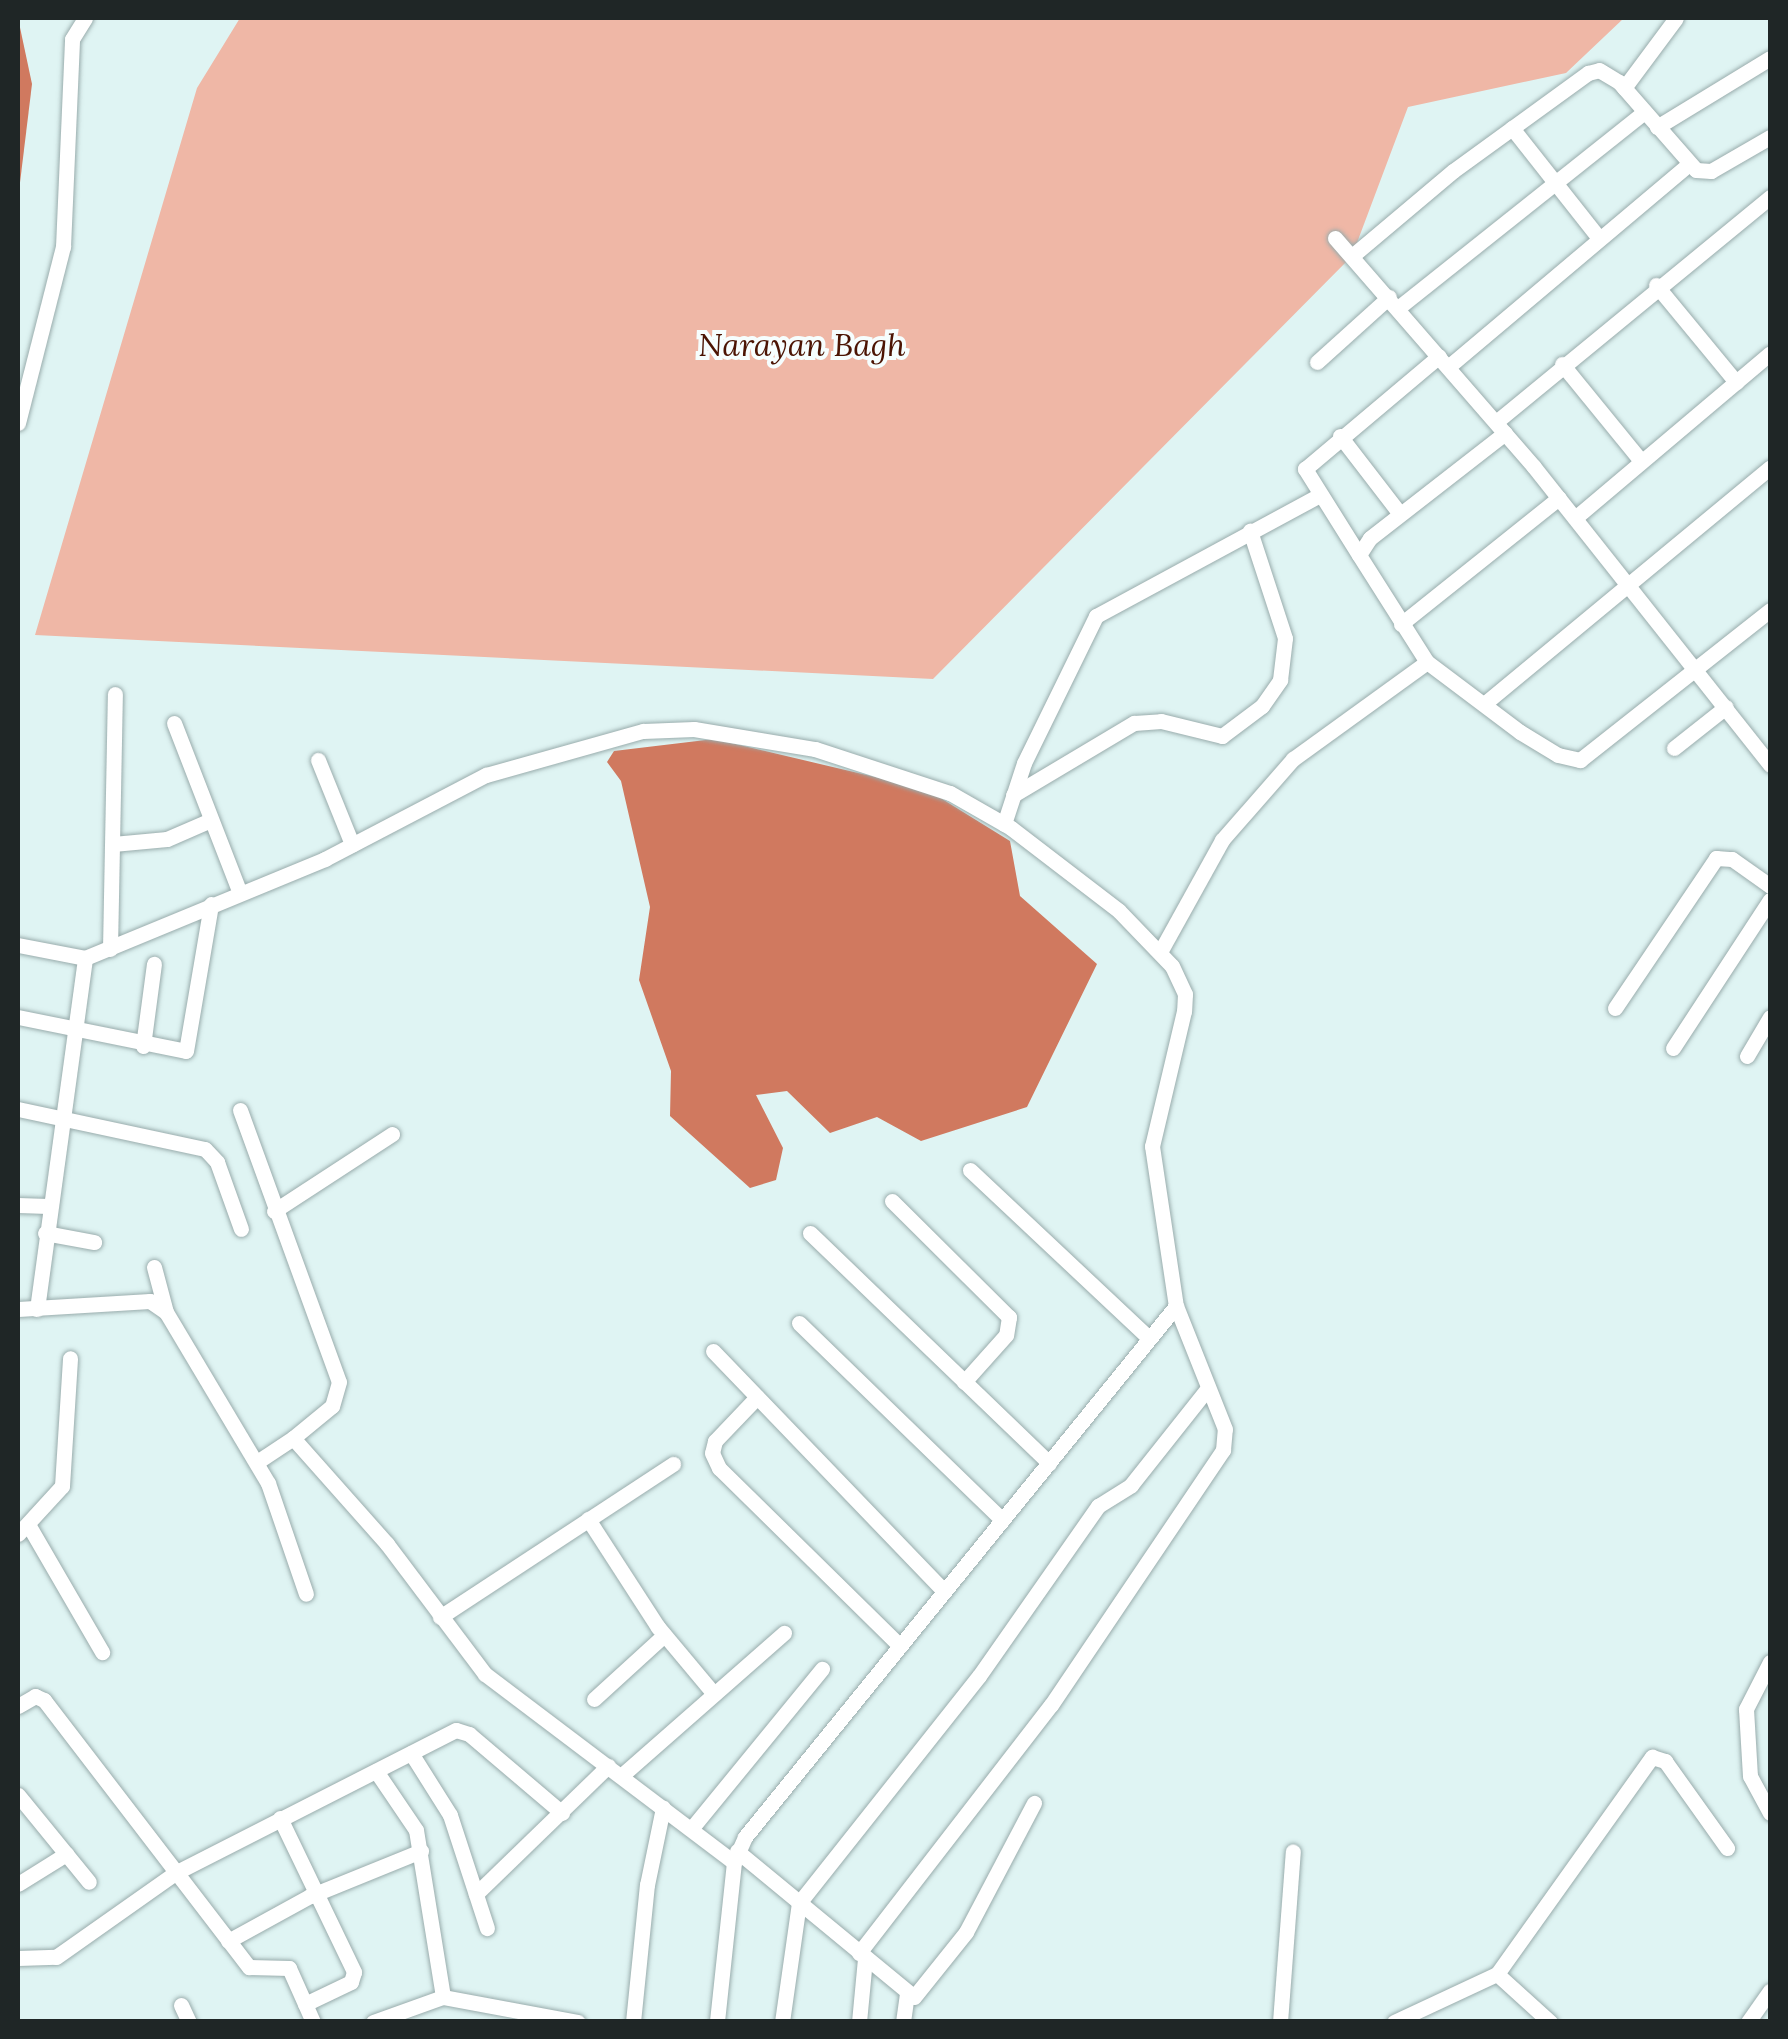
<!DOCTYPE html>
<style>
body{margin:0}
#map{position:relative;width:1788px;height:2039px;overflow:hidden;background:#dff4f3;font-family:Lora,serif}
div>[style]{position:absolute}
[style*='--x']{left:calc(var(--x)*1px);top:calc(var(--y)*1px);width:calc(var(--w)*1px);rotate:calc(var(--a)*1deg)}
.green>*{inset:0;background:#efb7a6}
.water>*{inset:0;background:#d0795f}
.roads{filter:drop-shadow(0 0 2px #99acac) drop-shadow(0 0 2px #99acac)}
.minor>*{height:15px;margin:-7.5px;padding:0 7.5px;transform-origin:7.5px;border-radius:7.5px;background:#fff}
span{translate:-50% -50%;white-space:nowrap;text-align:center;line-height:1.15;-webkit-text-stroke:8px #f6fefe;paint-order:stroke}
.park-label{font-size:32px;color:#4b1403;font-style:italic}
.frame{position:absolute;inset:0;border:20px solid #1f2626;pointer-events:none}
</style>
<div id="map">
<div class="green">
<i style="clip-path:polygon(240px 18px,1624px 18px,1566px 73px,1408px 107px,1352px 256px,933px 679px,35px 635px,197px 88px)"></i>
</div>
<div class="water">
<i style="clip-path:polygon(18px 18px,32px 84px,18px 199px)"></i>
<i style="clip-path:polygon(714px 739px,926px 789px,1010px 841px,1020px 896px,1097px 964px,1027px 1107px,921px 1141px,877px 1117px,830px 1133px,787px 1091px,756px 1095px,783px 1148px,776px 1180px,750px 1188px,670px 1116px,671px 1071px,639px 980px,650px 907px,621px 781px,607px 762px,614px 751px)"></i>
</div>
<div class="roads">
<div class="minor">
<i style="--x:1624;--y:88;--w:87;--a:-53.4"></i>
<i style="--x:1657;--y:127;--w:132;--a:-31.4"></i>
<i style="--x:1512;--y:128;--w:140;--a:51.7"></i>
<i style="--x:1335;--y:238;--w:303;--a:49"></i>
<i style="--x:1534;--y:467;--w:380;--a:51.6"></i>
<i style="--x:1352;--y:256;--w:132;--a:-40.1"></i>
<i style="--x:1453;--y:171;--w:167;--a:-36"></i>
<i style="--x:1588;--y:73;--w:11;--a:-15"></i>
<i style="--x:1599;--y:70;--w:23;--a:31"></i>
<i style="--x:1619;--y:82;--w:117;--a:48.8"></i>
<i style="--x:1696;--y:170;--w:15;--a:4"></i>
<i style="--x:1711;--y:171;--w:68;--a:-30"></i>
<i style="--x:1656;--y:285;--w:126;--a:50.5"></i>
<i style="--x:1398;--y:308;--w:315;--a:-38.5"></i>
<i style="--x:1317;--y:362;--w:97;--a:-42.1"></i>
<i style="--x:1562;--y:364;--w:125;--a:50.8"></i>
<i style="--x:1448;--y:367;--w:315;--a:-40.1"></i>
<i style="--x:1496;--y:422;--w:355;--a:-39.4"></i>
<i style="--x:18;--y:423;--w:182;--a:-75.7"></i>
<i style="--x:63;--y:247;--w:208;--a:-87.5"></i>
<i style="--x:72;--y:39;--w:25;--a:-58"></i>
<i style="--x:1505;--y:433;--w:171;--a:142.1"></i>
<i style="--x:1370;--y:538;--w:20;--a:123"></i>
<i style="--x:1359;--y:555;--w:127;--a:57.6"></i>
<i style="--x:1427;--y:662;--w:116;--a:37"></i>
<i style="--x:1520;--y:732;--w:44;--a:31.2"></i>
<i style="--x:1558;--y:755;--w:23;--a:13"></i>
<i style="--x:1580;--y:760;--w:242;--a:-38.3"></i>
<i style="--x:1340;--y:436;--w:98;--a:52.4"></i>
<i style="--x:1575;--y:518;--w:255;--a:-40.2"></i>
<i style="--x:1359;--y:555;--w:102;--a:-122.1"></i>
<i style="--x:1305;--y:469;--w:175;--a:-40.1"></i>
<i style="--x:1401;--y:624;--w:202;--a:-38.6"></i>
<i style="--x:1484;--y:704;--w:371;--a:-39.6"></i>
<i style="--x:174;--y:723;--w:182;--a:68.8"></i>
<i style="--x:1674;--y:748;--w:66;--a:-38.3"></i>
<i style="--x:318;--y:760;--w:91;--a:68"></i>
<i style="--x:1013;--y:795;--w:141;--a:-30.8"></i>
<i style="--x:1134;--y:723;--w:27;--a:-4"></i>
<i style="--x:1161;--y:721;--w:63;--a:13.8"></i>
<i style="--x:1222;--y:736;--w:50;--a:-36.9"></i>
<i style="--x:1262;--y:706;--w:32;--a:-55"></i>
<i style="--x:1280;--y:680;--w:42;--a:-83.2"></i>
<i style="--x:1285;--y:638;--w:113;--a:-108.1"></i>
<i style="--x:1004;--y:824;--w:64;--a:-71.8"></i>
<i style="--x:1024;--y:763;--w:164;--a:-63.9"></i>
<i style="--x:1096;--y:616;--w:252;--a:-28.4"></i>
<i style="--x:113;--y:844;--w:54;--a:-5.3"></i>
<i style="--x:167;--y:839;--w:48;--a:-23.4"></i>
<i style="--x:18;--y:945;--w:68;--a:11"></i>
<i style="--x:85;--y:958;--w:260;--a:-22.4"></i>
<i style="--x:325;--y:859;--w:182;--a:-27.6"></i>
<i style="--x:486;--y:775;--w:163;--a:-15.7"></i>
<i style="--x:643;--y:731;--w:51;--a:-2.2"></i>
<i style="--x:694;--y:729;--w:123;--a:9.4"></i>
<i style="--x:815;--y:749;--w:142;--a:18.1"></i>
<i style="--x:950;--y:793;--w:70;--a:29.8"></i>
<i style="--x:1011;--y:828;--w:136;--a:37.5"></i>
<i style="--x:1119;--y:911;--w:76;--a:46.1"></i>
<i style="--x:1172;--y:966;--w:31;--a:65"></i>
<i style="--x:1185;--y:994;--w:17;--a:93"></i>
<i style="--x:1184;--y:1011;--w:139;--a:103.3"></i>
<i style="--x:1152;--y:1146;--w:162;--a:81.5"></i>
<i style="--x:1176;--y:1306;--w:684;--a:129.07"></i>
<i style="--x:745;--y:1837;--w:27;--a:114"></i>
<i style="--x:734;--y:1862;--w:161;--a:96.1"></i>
<i style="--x:110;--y:949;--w:255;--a:-88.9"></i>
<i style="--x:1160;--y:952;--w:128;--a:-61"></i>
<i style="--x:1222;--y:840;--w:108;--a:-48.8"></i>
<i style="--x:1293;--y:759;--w:165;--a:-35.9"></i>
<i style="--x:1615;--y:1008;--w:181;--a:-56"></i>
<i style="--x:1716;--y:858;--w:16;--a:4"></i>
<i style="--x:1732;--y:859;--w:47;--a:35.4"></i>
<i style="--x:18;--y:1017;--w:171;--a:11.4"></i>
<i style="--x:186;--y:1051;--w:149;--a:-80.3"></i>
<i style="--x:143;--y:1046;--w:83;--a:-82.4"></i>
<i style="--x:1673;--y:1048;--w:177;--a:-56.8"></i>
<i style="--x:1747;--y:1056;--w:45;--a:-59.5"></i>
<i style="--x:18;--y:1109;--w:191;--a:12.1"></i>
<i style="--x:205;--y:1149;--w:18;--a:47"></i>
<i style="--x:217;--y:1162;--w:71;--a:70.3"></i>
<i style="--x:240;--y:1110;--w:289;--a:70"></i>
<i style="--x:339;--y:1382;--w:25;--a:106"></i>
<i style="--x:332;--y:1406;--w:50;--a:140.6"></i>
<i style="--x:970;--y:1170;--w:245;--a:43.2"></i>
<i style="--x:892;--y:1201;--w:165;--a:44.8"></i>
<i style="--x:1009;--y:1317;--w:18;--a:99"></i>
<i style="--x:1006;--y:1335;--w:63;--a:131.8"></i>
<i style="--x:18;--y:1205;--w:30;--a:2"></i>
<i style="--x:274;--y:1211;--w:141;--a:-33.1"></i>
<i style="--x:45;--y:1233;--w:50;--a:10.4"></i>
<i style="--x:810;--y:1233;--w:332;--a:43.9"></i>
<i style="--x:154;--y:1267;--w:47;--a:75.1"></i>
<i style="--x:18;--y:1309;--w:132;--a:-3.5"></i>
<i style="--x:150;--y:1301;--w:19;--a:35"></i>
<i style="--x:166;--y:1312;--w:199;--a:59.2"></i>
<i style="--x:268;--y:1483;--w:117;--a:71.1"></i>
<i style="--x:37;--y:1309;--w:354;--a:-82.2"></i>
<i style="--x:799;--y:1323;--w:283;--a:44.1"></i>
<i style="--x:713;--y:1351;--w:333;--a:46.1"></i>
<i style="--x:757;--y:1397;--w:61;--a:133.7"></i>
<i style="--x:715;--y:1441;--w:12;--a:104"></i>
<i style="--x:712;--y:1453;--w:17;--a:65"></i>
<i style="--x:719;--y:1468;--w:254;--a:44.5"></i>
<i style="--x:257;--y:1462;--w:43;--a:-33.7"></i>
<i style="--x:293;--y:1438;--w:142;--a:48.4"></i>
<i style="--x:387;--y:1544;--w:163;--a:53"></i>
<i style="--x:485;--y:1674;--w:312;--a:37.1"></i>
<i style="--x:588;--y:1519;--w:129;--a:57.1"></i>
<i style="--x:658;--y:1627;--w:87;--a:50.1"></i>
<i style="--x:29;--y:1526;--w:146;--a:59.9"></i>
<i style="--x:18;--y:1534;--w:65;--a:-47.5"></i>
<i style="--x:62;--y:1486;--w:128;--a:-86.4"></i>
<i style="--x:440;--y:1617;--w:279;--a:-33.3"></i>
<i style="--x:1770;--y:1662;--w:53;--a:117.1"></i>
<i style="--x:1746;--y:1709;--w:67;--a:86.6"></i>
<i style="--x:1750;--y:1776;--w:42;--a:61.6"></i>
<i style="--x:594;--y:1699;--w:95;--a:-42.4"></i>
<i style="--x:18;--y:1706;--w:20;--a:-30"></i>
<i style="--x:35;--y:1696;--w:10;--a:24"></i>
<i style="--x:44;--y:1700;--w:337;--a:52.5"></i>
<i style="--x:249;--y:1967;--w:40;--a:1.4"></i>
<i style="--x:289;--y:1968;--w:59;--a:66"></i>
<i style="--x:411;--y:1753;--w:73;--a:57.8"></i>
<i style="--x:450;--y:1815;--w:119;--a:71.9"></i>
<i style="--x:376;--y:1771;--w:71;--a:55.9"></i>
<i style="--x:416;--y:1830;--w:169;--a:80.8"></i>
<i style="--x:621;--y:1776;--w:217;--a:-41.3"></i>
<i style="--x:18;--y:1795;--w:112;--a:50.8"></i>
<i style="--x:280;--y:1818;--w:171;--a:64.3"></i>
<i style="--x:354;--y:1972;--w:10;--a:107"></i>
<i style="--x:351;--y:1982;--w:51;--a:154.4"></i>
<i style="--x:691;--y:1829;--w:207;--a:-50.7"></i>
<i style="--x:737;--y:1851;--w:229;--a:39.5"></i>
<i style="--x:914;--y:1997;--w:83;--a:-51.3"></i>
<i style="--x:966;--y:1932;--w:146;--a:-62.2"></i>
<i style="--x:18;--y:1884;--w:57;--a:-32"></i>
<i style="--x:476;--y:1894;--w:184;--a:-44.1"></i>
<i style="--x:228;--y:1941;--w:94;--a:-28.8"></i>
<i style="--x:310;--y:1896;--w:120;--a:-22.1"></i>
<i style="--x:859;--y:1953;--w:314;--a:-52.3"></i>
<i style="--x:1051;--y:1705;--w:308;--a:-56"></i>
<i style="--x:1223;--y:1450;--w:21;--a:-85"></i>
<i style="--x:1225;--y:1429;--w:132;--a:-111.7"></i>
<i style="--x:18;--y:1958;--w:38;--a:-2"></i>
<i style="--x:56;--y:1957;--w:146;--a:-35.2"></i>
<i style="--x:175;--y:1873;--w:315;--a:-27"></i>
<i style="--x:456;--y:1730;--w:14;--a:17"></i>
<i style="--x:469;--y:1734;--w:122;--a:40.3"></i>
<i style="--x:1497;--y:1974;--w:72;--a:42.2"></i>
<i style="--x:181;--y:2005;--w:19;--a:65"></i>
<i style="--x:373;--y:2022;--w:74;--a:-19.7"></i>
<i style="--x:443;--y:1997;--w:137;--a:10.5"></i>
<i style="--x:633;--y:2022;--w:138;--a:-84.2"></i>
<i style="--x:647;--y:1885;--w:79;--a:-78.3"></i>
<i style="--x:782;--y:2022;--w:120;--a:-81.9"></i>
<i style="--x:799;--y:1903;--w:290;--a:-51.6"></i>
<i style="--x:979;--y:1676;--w:208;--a:-55"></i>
<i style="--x:1098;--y:1506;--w:39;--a:-32"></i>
<i style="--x:1131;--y:1485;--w:124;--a:-51.6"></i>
<i style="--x:859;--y:2022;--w:63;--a:-84.6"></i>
<i style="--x:903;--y:2022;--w:28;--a:-82"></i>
<i style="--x:1280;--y:2022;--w:171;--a:-85.7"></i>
<i style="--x:1394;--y:2022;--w:114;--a:-25"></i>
<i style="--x:1497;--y:1974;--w:267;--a:-54.5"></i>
<i style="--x:1652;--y:1757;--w:14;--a:17"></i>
<i style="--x:1665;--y:1761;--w:107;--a:54.5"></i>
<i style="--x:1748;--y:2022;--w:38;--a:-55"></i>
</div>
</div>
<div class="park-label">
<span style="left:802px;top:345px">Narayan Bagh</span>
</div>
<div class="frame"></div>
</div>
